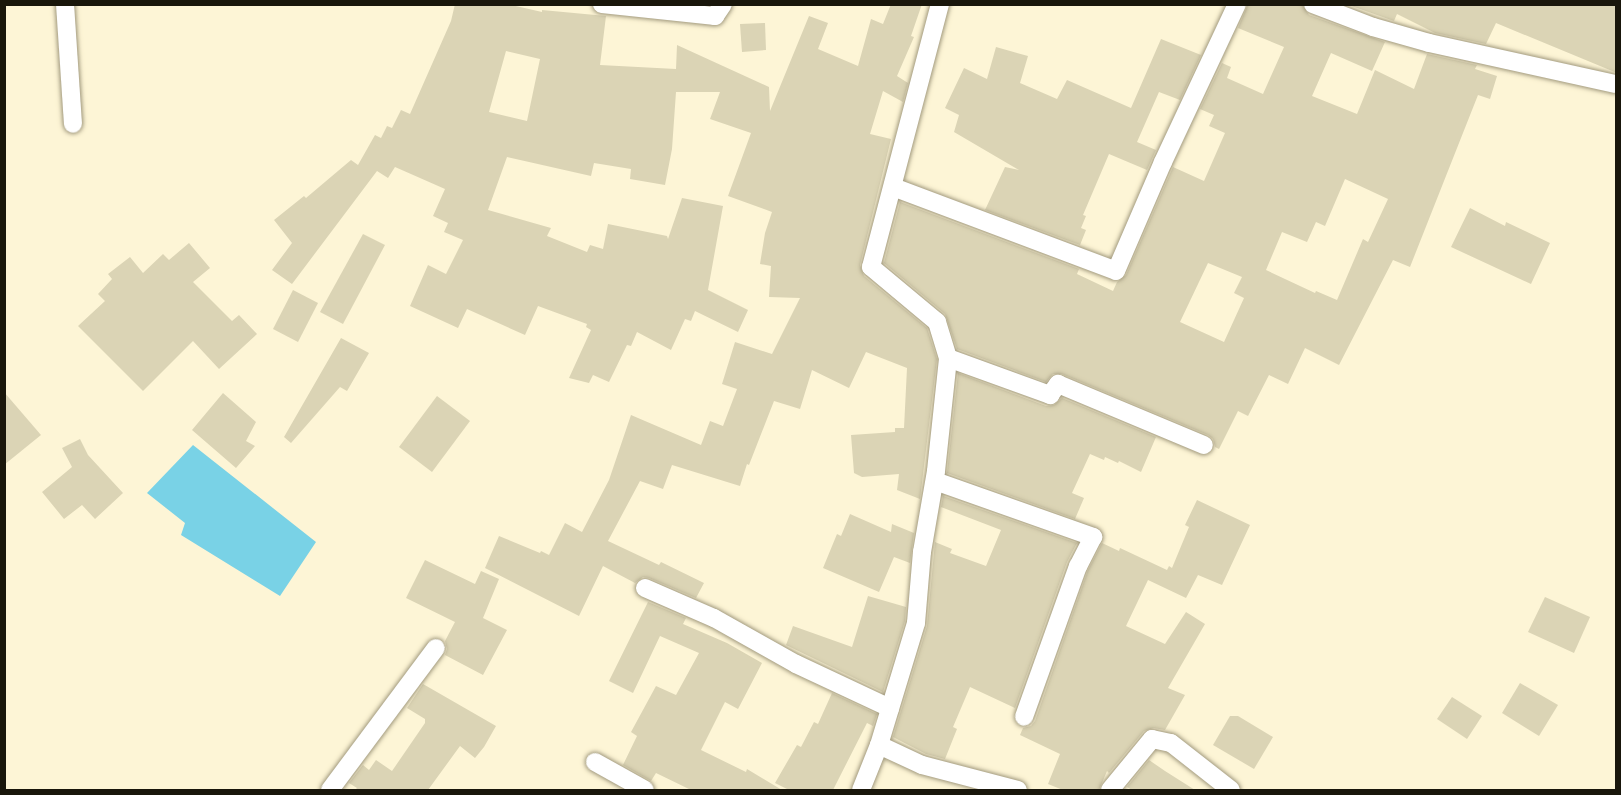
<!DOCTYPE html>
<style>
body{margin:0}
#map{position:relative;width:1621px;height:795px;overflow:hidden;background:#fdf5d6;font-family:Lato,sans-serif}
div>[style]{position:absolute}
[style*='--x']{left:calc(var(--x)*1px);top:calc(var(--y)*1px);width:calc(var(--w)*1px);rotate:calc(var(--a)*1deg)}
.water>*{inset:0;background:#79d2e6}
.building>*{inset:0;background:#dbd4b5}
.roads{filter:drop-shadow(0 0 2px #a29a7e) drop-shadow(0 0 2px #a29a7e)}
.street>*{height:18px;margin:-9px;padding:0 9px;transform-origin:9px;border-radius:9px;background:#fff}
span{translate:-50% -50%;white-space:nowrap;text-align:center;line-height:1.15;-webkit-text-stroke:5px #fdf5d6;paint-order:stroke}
.frame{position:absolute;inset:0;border:6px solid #19160b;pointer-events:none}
</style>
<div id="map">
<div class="water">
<i style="clip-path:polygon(193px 445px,316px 542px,280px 596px,181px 535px,185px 523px,147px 493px)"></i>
</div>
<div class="building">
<i style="clip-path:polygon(evenodd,455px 4px,507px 4px,542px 12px,542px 10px,606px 16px,600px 65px,676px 69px,677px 45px,769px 87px,770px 111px,809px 16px,828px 23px,818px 49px,858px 66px,871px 19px,883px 24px,891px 4px,922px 4px,911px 36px,914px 37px,897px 76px,908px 83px,903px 102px,883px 91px,870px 134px,891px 139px,860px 265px,864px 276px,927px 328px,937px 359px,920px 499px,897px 490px,899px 474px,862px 477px,854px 473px,851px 435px,895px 432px,895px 428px,904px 428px,907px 368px,866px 352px,849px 388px,812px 370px,800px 409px,774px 401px,749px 465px,747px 464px,740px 486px,672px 465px,663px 489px,640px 481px,608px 541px,659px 565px,661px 562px,704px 583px,696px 598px,649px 578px,643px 577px,635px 583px,603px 566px,579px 616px,485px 568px,499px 536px,540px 553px,541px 551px,549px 555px,565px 523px,582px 532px,609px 480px,631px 415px,701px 445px,710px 421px,723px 426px,737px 389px,722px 384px,735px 342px,772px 354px,800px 298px,769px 297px,771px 266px,760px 264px,765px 233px,772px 212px,728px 196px,751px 133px,710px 119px,720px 92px,676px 92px,672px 149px,665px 185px,630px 179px,631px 169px,594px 163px,591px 176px,507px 157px,488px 210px,551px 228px,547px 236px,587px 252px,590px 245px,603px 249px,608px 224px,667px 236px,668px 239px,682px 198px,723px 206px,708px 290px,748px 310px,738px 332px,695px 311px,691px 321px,685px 319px,671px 350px,637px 332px,631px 346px,627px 345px,609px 382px,593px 375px,589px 383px,569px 378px,591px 330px,586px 327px,587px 324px,538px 306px,525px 335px,467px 309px,458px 328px,410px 306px,428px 265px,446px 274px,463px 240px,444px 232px,448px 223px,433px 216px,445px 189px,395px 167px,388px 178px,377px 171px,292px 284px,272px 270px,292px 243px,274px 220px,304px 196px,306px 198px,351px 160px,358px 165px,375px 135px,381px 138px,387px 126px,392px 128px,401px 110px,410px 114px,451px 21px,455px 4px,506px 51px,540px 59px,527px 121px,489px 112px,506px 51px)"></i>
<i style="clip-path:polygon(evenodd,1248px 4px,1302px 4px,1309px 15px,1385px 42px,1372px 71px,1331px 53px,1312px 96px,1357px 114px,1375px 70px,1414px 89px,1427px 54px,1477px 65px,1475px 69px,1497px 76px,1490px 99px,1478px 95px,1410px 267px,1393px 260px,1339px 365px,1305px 348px,1288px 384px,1269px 375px,1248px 416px,1238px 411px,1219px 449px,1215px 447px,1213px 439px,1208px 435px,1062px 374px,1053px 374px,1046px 382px,957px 349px,945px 314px,884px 263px,900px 202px,1079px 269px,1077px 274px,1113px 291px,1117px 282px,1126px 275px,1173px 167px,1204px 181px,1225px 133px,1209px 126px,1214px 115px,1200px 109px,1222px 63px,1231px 67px,1227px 78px,1263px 94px,1284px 47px,1238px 28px,1248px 4px,1345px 179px,1388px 199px,1368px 242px,1363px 239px,1337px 300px,1316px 291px,1315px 293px,1266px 270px,1282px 232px,1307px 242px,1316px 222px,1325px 226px,1345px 179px,1248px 4px,1208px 263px,1242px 277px,1234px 293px,1244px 298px,1224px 342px,1180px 322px,1208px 263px)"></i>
<i style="clip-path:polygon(1346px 4px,1617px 4px,1617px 73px,1496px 23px,1486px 44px,1435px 33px,1397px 14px,1394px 21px)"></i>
<i style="clip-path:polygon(765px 23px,766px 50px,742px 52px,740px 24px)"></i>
<i style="clip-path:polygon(1161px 39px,1201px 55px,1180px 100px,1159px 92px,1137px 142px,1156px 150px,1147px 170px,1109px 154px,1083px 215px,1086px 216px,1081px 228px,1086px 230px,1080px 245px,985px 210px,1005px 167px,1019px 170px,954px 132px,959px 115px,945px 108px,964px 68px,987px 79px,996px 47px,1028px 56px,1020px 83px,1057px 99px,1067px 80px,1131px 108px)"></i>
<i style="clip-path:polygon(1470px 208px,1505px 226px,1506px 222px,1550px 243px,1531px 284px,1451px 247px)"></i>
<i style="clip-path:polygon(363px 234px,385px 245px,343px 324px,320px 312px)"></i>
<i style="clip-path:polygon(189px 243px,210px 268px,193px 282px,232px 321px,239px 315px,257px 334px,219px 369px,193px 341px,143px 391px,78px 326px,105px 301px,98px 294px,112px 279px,108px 274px,130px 257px,143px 273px,163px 254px,169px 260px)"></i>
<i style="clip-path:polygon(293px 290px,318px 303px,298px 342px,273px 329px)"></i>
<i style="clip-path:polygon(341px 338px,369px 353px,347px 391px,340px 387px,291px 443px,284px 437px)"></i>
<i style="clip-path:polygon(958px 373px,1046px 406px,1054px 405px,1062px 398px,1156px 437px,1141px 472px,1119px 461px,1118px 463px,1105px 457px,1104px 460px,1090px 454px,1072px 493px,1084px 498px,1075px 519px,947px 473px)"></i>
<i style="clip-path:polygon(4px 392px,41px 435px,4px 465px)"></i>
<i style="clip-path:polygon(223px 393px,256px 422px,246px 441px,255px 446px,236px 468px,192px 430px)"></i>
<i style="clip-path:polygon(437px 396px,470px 421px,432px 472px,399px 447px)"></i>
<i style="clip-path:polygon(80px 439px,88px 455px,123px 493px,95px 519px,82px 505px,64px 519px,42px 492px,72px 467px,62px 448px)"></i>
<i style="clip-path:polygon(943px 496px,1077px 543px,1067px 562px,1015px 708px,970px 687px,953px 727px,957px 729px,945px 759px,926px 754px,893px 737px,927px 626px,935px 542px,952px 549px,950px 553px,986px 566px,1001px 530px,941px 507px)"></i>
<i style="clip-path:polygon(1197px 500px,1250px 525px,1222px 585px,1198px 575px,1186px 598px,1148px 580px,1126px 626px,1165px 644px,1186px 612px,1205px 624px,1168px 688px,1185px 695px,1165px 730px,1154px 728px,1144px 731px,1109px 773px,1107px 771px,1099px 790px,1063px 790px,1048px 784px,1060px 754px,1020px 735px,1023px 728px,1031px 726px,1035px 721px,1088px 570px,1102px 543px,1119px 551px,1120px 548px,1167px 570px,1169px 566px,1172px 568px,1189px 527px,1185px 525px)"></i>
<i style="clip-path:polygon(850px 514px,891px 532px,892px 524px,914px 533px,910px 563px,894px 557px,879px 592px,823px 568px,837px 534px,841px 536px)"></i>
<i style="clip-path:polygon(425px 560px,475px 584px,481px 571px,499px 579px,483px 618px,507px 630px,483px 675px,445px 655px,447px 649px,445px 641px,455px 622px,406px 598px)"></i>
<i style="clip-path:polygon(868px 596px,906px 607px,905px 621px,883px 692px,786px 645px,793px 626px,852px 647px)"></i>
<i style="clip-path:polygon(1545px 597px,1590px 617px,1574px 653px,1528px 632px)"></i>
<i style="clip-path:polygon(648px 602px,686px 618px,683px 624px,727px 643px,762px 663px,738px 709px,725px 702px,701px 750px,746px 772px,747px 769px,782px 790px,691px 790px,656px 773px,651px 781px,623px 765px,637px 736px,631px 732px,656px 686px,676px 695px,699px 653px,660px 636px,633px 693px,609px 681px)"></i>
<i style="clip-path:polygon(1520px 683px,1558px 705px,1539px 736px,1502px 713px)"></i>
<i style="clip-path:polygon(423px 684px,496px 726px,484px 747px,475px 758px,460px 746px,428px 790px,355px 790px,357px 788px,349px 783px,363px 765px,369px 770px,376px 760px,392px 771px,425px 723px,425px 719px,407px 708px)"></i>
<i style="clip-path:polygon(832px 693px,877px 714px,873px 726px,867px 723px,833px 790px,789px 790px,775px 783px,797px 745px,801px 747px,814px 722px,818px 724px)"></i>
<i style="clip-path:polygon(1452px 697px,1482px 716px,1467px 739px,1437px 719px)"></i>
<i style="clip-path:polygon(1230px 716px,1238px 716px,1273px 737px,1254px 769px,1213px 745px)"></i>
<i style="clip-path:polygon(1149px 760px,1165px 771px,1195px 790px,1132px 790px,1127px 787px)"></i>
</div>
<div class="roads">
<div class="street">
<i style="--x:65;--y:4;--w:120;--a:86.2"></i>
<i style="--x:602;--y:4;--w:114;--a:6.1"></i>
<i style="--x:715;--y:16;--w:14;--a:-56"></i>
<i style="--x:1313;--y:4;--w:64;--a:21"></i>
<i style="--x:1373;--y:27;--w:58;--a:15.9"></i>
<i style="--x:1429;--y:43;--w:191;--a:12.4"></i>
<i style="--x:893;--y:187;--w:238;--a:20.6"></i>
<i style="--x:1116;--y:271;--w:119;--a:-66.7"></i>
<i style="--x:1163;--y:162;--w:174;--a:-64.9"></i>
<i style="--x:948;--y:358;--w:109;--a:19.9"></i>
<i style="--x:1050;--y:395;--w:14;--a:-54"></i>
<i style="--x:1058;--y:384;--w:158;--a:22.7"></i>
<i style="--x:935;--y:481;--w:168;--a:19.5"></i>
<i style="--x:1093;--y:537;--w:33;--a:117"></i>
<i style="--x:1078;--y:566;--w:160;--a:109.7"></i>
<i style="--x:645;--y:588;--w:75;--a:23.5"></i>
<i style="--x:714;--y:618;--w:94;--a:29.3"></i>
<i style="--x:796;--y:664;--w:104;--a:25.1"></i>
<i style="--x:879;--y:745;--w:47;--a:24.9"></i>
<i style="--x:922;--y:765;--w:99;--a:14.6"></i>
<i style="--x:595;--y:762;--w:57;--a:29.2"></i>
<i style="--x:330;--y:790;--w:177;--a:-53.3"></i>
<i style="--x:861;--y:790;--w:48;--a:-68.2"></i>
<i style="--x:879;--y:745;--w:127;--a:-73.1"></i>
<i style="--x:916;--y:623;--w:71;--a:-85.2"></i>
<i style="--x:922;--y:552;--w:82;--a:-80.2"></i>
<i style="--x:936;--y:471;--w:114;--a:-83.9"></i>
<i style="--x:948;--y:358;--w:38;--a:-107"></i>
<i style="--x:937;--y:322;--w:86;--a:-140.2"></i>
<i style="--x:871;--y:267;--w:272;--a:-75.3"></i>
<i style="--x:1110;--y:790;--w:66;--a:-50.5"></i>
<i style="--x:1152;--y:739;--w:19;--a:12"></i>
<i style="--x:1171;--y:743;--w:76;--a:38.1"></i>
</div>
</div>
<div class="frame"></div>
</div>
